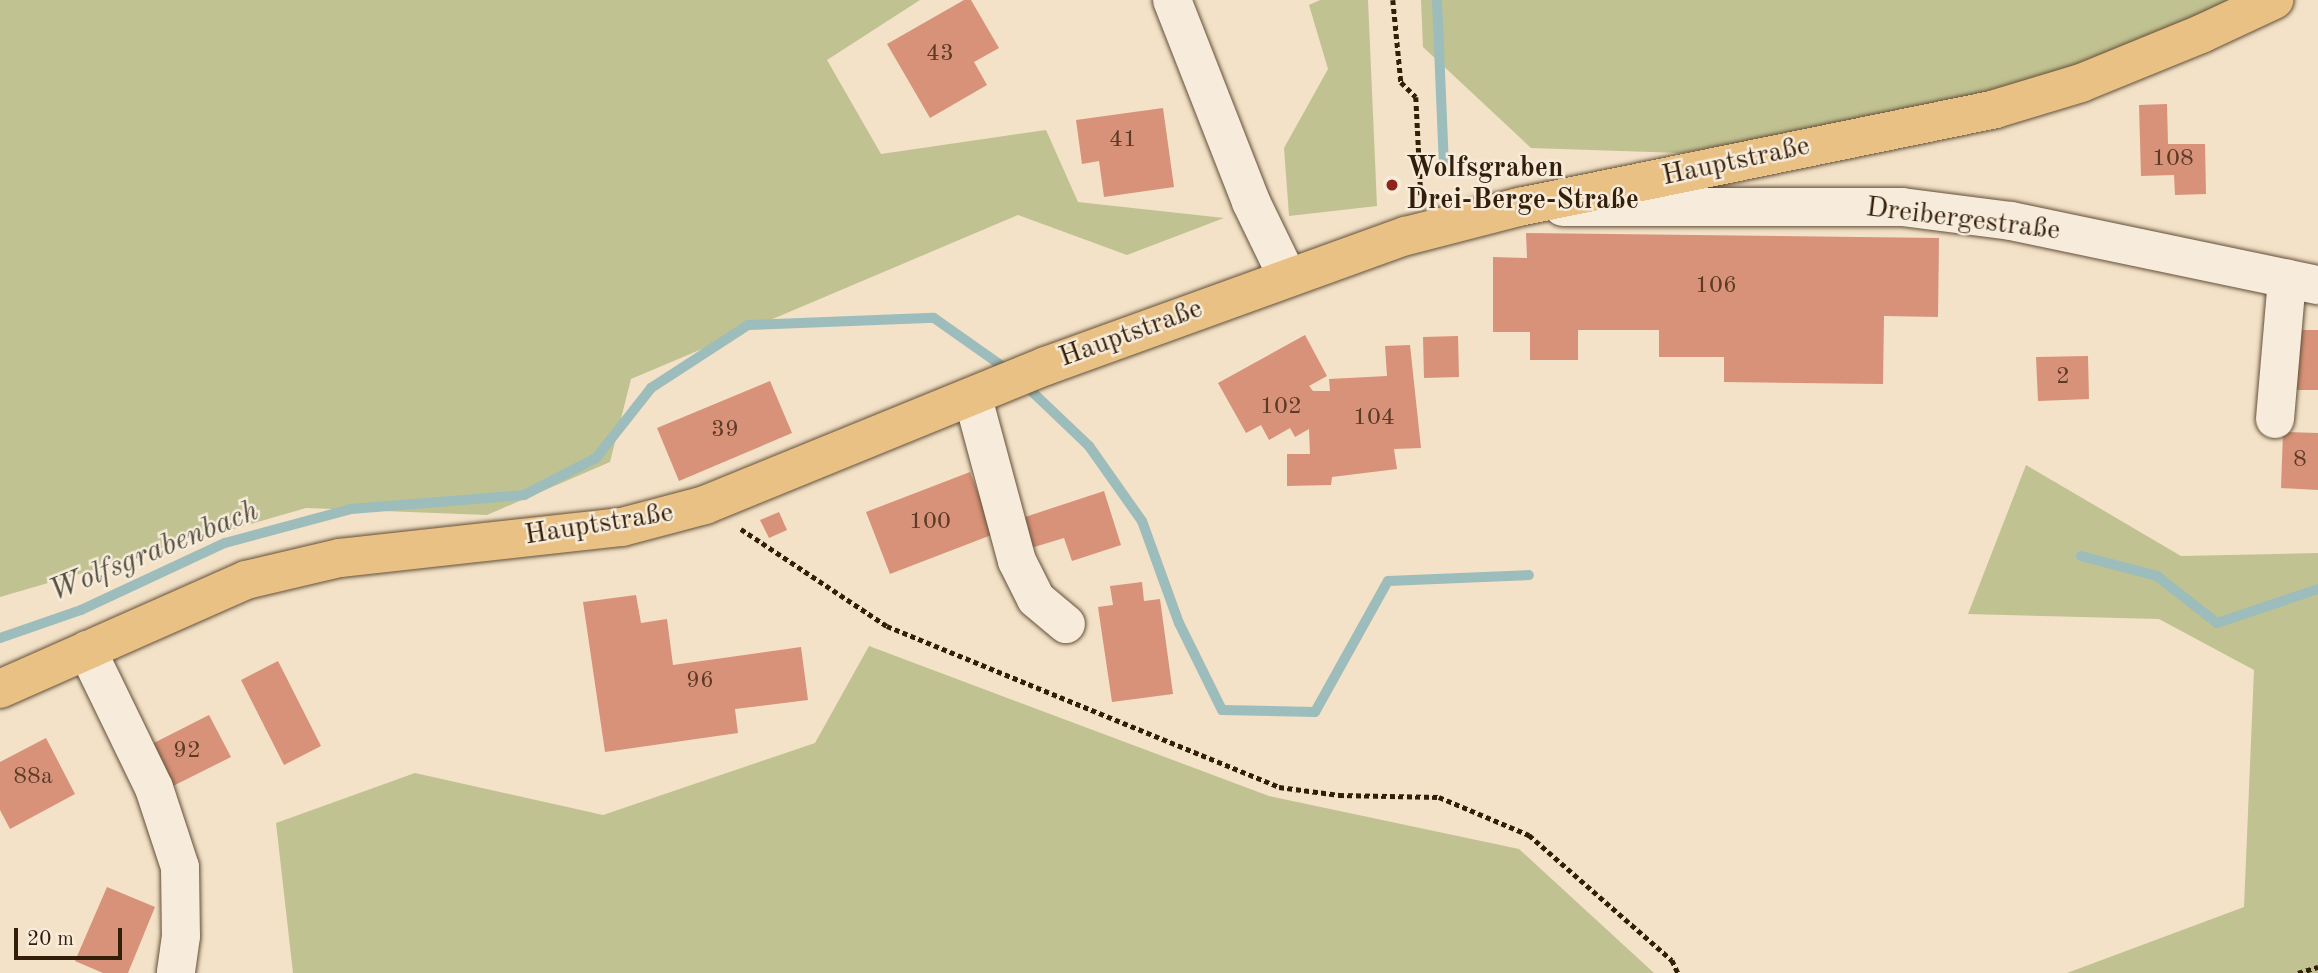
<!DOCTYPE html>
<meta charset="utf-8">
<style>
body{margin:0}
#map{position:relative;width:2318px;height:973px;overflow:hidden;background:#f3e2c7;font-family:"Old Standard TT",serif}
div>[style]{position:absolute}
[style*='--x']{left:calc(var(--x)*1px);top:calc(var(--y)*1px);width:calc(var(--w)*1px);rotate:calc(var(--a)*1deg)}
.green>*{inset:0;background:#c1c291}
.stream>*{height:10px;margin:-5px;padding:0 5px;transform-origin:5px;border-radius:5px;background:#9dbcbc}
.building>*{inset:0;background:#d79279}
.path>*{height:4.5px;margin-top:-2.25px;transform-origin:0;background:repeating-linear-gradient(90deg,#331e09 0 5px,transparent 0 8.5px)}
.roads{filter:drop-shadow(0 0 2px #634f38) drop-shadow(0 0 2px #634f38)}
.minor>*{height:38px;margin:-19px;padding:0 19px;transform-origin:19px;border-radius:19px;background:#f7ecdb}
.major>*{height:38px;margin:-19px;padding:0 19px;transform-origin:19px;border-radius:19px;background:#eac184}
.dots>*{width:19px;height:19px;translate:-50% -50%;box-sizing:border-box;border:4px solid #f7ecdb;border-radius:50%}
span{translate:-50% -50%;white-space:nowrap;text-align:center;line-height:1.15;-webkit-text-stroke:5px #f7ecdb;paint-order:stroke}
.number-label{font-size:24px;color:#5c3b25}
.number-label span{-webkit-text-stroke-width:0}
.street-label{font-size:28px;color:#331e09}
.poi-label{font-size:28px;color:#331e09;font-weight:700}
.left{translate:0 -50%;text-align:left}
.water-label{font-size:30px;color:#534d3f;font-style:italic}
.scale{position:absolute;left:14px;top:928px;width:108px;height:32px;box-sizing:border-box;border:4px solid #331e09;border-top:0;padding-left:9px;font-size:21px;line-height:24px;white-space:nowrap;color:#331e09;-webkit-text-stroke:5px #f7ecdb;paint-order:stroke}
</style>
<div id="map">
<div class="green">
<i style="clip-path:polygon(0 0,920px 0,827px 60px,881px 154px,1046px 130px,1078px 202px,1224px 218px,1127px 255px,1018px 215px,631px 379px,610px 462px,487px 515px,306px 508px,0 597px)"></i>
<i style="clip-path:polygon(1320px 0,1368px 0,1377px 206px,1289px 216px,1284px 148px,1328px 69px,1309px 5px)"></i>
<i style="clip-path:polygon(1421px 0,2237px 0,2198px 20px,1974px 105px,1681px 153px,1531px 148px,1423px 47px)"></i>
<i style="clip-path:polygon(2026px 465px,2181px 556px,2318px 553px,2318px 973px,2067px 973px,2244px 907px,2254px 670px,2159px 619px,1968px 614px)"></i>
<i style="clip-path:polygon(869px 646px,1269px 796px,1519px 849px,1654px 973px,293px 973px,276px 823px,415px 773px,603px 815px,815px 743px)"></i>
</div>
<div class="stream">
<i style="--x:1437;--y:0;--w:165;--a:87.6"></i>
<i style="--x:1024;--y:384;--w:90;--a:43.6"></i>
<i style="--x:1089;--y:446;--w:92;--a:54.8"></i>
<i style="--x:1142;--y:521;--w:109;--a:70.1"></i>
<i style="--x:1179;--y:623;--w:97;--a:63.7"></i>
<i style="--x:1222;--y:710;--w:93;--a:1.2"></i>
<i style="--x:1315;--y:712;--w:150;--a:-60.9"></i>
<i style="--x:1388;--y:581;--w:141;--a:-2.4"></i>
<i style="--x:2081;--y:556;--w:79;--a:14.7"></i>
<i style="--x:2157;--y:576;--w:76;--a:38.1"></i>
<i style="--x:2217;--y:623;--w:107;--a:-18.6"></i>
<i style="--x:0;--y:638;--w:86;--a:-19.1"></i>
<i style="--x:81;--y:610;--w:159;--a:-25"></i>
<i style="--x:225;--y:543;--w:131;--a:-15.1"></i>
<i style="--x:351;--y:509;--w:174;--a:-4.6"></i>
<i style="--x:524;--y:495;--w:81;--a:-27.2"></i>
<i style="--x:596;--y:458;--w:89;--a:-51.8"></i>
<i style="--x:651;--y:388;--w:116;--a:-33"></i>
<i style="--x:748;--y:325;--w:186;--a:-2.2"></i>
<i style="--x:934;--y:318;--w:92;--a:35.2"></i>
</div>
<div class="building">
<i style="clip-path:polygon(964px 0,971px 0,999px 48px,974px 62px,987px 85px,930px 118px,887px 44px)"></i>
<i style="clip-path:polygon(2167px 104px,2168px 144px,2205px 144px,2206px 194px,2175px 195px,2174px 175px,2141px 176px,2139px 105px)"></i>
<i style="clip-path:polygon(1163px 108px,1174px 187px,1104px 197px,1099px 161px,1082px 164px,1076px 120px)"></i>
<i style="clip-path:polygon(1526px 233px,1939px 238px,1938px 317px,1884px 316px,1883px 384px,1724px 382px,1724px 357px,1659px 357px,1659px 330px,1578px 330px,1578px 360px,1530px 360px,1530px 332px,1493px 332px,1493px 257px,1527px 258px)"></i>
<i style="clip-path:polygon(2296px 330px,2318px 330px,2318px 390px,2294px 390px)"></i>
<i style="clip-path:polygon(1305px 335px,1327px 376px,1309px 386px,1313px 391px,1330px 391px,1329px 379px,1387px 376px,1385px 346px,1410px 345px,1421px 448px,1394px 449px,1397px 469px,1332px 477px,1331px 485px,1287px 486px,1287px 454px,1310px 454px,1309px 429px,1295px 437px,1290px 428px,1269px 440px,1261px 425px,1246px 433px,1218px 383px)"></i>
<i style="clip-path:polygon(1458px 336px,1459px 377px,1424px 378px,1423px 337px)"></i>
<i style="clip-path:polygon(2088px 356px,2089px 399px,2038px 401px,2036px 357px)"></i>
<i style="clip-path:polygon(770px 381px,792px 433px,679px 481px,657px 428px)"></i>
<i style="clip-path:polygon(2283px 432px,2318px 433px,2318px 490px,2281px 488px)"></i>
<i style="clip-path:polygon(970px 472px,994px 534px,890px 574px,866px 512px)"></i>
<i style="clip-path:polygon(1104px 491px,1121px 545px,1072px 561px,1064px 538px,1031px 548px,1022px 518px)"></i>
<i style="clip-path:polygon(779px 512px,787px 530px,769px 538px,760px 520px)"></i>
<i style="clip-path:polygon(1142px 582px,1144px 601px,1160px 599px,1173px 694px,1112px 702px,1098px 607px,1113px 605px,1110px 586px)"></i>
<i style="clip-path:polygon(636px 595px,641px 623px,667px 619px,673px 665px,801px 647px,808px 700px,735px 709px,738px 733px,605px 752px,583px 602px)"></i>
<i style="clip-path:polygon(278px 661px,321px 746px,284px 765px,241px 680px)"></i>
<i style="clip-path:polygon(209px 715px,231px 757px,165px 790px,144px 748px)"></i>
<i style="clip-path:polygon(46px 738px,75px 794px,10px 829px,0 810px,0 762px)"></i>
<i style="clip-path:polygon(107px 887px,155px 907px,128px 973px,103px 973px,75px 961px)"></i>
</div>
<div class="path">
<i style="--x:1393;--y:0;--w:82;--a:84.4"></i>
<i style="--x:1401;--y:82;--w:21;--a:45"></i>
<i style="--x:1416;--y:97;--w:98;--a:87.1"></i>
<i style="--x:741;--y:529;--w:175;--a:33.6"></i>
<i style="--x:887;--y:626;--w:424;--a:22.3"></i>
<i style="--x:1279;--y:787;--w:61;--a:7.6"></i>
<i style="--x:1339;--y:795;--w:100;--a:1.1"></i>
<i style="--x:1439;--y:797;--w:98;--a:22.9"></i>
<i style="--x:1529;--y:835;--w:190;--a:41.2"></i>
<i style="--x:1672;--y:960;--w:14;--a:65"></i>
<i style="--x:2298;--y:973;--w:21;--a:-17"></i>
</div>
<div class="roads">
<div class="minor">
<i style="--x:1172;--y:0;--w:217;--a:68.6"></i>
<i style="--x:1251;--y:202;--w:82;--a:64.1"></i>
<i style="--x:1563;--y:207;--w:339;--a:0"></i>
<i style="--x:1902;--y:207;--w:110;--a:7.3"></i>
<i style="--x:2011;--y:221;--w:314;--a:11.8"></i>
<i style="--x:973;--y:398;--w:169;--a:74.9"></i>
<i style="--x:1017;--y:561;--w:42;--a:63.4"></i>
<i style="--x:1036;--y:599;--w:39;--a:40"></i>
<i style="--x:2275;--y:419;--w:141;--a:-85.1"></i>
<i style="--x:87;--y:650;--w:153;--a:64.1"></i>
<i style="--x:154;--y:788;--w:83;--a:71.8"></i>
<i style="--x:180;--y:867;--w:69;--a:89.2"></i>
<i style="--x:181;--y:936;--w:37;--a:98"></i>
</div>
<div class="major">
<i style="--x:0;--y:689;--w:269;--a:-23.9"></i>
<i style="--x:246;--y:580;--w:97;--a:-13.2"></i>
<i style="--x:340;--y:558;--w:284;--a:-6.3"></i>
<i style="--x:622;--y:527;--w:86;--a:-14.8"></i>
<i style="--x:705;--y:505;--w:368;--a:-22.2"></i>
<i style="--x:1046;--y:366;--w:383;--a:-19.9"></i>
<i style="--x:1406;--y:236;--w:117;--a:-14.4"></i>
<i style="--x:1519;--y:207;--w:486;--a:-11.6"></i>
<i style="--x:1995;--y:109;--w:90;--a:-16.8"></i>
<i style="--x:2081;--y:83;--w:130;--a:-22.2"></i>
<i style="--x:2201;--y:34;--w:81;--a:-25"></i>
</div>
</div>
<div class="dots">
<i style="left:1392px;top:185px;background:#8f2418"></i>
</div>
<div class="number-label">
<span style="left:940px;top:55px">43</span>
<span style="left:1123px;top:141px">41</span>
<span style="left:2173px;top:160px">108</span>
<span style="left:1716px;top:287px">106</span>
<span style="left:2063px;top:378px">2</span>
<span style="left:1281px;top:408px">102</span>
<span style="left:1374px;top:419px">104</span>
<span style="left:725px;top:431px">39</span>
<span style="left:2300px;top:461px">8</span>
<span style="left:930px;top:523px">100</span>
<span style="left:700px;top:682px">96</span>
<span style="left:187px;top:752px">92</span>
<span style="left:33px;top:778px">88a</span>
</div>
<div class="street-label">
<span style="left:1736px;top:162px;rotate:-12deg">Hauptstraße</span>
<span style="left:1963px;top:220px;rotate:7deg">Dreibergestraße</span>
<span style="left:1131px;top:334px;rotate:-20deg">Hauptstraße</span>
<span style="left:599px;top:525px;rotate:-9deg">Hauptstraße</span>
</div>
<div class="poi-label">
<span class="left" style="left:1406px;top:185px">Wolfsgraben<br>Drei-Berge-Straße</span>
</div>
<div class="water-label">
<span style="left:154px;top:552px;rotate:-22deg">Wolfsgrabenbach</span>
</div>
<div class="scale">20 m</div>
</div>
